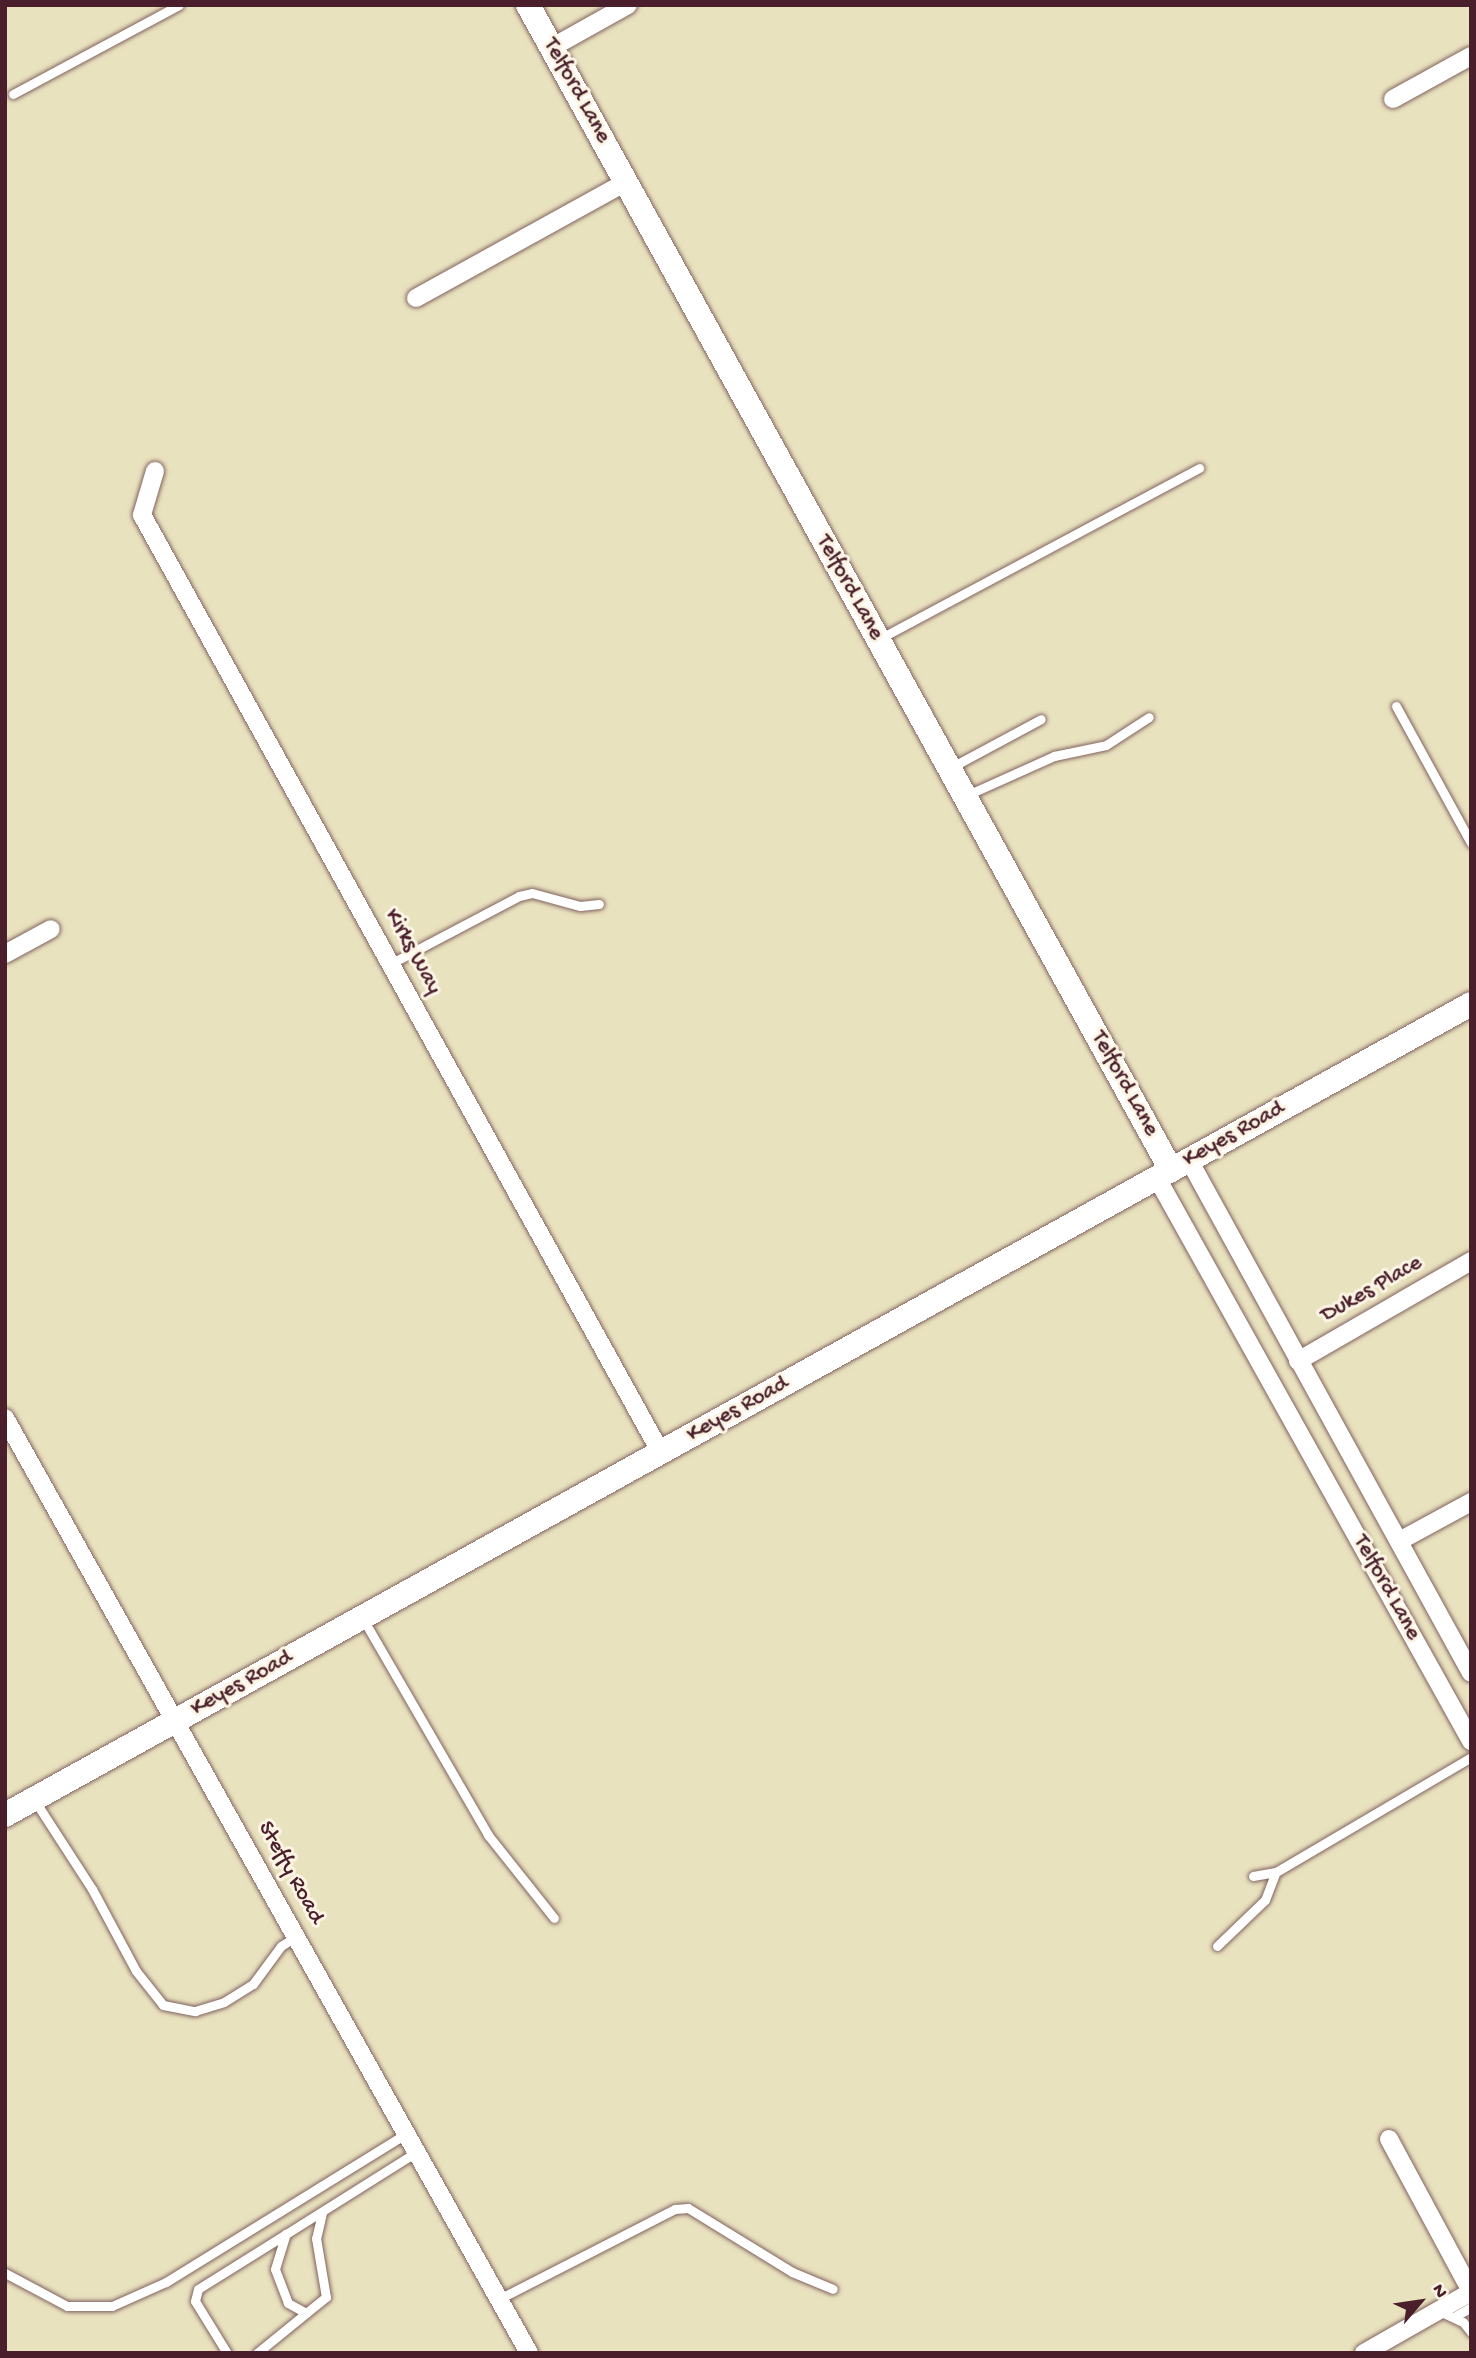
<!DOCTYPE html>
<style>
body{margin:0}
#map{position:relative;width:1476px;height:2358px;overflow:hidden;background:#e9e2bf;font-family:"Gochi Hand",sans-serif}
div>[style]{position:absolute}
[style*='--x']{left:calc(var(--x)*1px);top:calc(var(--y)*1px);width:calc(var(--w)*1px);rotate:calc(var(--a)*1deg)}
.roads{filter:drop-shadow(0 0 2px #82635f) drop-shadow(0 0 2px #82635f)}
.lane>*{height:9px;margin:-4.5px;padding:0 4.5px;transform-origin:4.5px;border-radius:4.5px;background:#fff}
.street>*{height:18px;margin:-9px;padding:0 9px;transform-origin:9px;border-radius:9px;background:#fff}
.secondary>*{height:24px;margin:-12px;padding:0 12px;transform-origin:12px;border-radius:12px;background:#fff}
span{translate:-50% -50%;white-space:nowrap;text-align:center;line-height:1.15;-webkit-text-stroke:6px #fcf5e5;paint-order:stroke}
.street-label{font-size:23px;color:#4a1f2b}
.frame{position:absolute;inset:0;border:7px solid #4a1f2b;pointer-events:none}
.north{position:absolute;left:1385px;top:2267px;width:70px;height:70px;-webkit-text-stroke:5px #fcf5e5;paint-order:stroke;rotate:61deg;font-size:19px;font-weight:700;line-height:28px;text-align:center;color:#4a1f2b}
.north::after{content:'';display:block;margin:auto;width:24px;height:32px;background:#4a1f2b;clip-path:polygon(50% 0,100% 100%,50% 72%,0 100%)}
</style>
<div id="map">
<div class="roads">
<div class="lane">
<i style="--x:13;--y:94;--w:188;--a:-28.2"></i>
<i style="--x:879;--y:639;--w:363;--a:-28.1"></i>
<i style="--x:1396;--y:706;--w:156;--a:61.3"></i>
<i style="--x:950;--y:768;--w:103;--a:-28.3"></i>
<i style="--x:965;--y:796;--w:98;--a:-24.2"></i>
<i style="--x:1054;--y:756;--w:53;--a:-11.9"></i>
<i style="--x:1106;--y:745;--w:51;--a:-33.1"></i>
<i style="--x:390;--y:964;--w:146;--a:-27.8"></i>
<i style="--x:519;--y:896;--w:13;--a:-13"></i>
<i style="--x:532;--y:893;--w:50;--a:15.2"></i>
<i style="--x:580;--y:906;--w:19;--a:-6"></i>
<i style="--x:363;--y:1619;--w:250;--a:59.9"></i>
<i style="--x:488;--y:1835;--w:106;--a:51.5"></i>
<i style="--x:35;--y:1801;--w:105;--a:57.1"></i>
<i style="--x:92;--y:1889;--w:93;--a:61.8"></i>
<i style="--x:136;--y:1971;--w:43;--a:51.5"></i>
<i style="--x:163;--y:2005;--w:33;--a:11"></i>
<i style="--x:195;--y:2011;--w:30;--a:-17"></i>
<i style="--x:224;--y:2002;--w:34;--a:-32"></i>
<i style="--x:253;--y:1984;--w:47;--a:-53.6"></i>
<i style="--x:281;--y:1946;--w:19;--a:-32"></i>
<i style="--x:1253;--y:1876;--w:23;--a:-10"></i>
<i style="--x:1276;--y:1872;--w:226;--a:-30.5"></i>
<i style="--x:1217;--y:1946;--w:66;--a:-43.8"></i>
<i style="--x:1265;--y:1900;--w:30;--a:-69"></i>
<i style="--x:322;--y:2213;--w:26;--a:103"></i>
<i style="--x:316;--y:2238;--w:60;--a:80.4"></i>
<i style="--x:326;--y:2297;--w:26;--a:141"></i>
<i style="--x:306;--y:2313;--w:21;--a:-151"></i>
<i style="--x:288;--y:2303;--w:36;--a:-111"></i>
<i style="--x:275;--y:2269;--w:37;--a:-73"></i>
<i style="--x:286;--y:2234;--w:154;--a:-32.2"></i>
<i style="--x:5;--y:2273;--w:70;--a:28"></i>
<i style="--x:67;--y:2306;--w:45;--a:0"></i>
<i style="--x:112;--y:2306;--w:59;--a:-24"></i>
<i style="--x:166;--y:2282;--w:282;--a:-31.7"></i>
<i style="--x:499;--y:2299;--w:198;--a:-27.1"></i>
<i style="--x:675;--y:2209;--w:13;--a:-4"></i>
<i style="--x:688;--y:2208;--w:122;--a:31.6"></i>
<i style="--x:792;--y:2272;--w:44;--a:22.5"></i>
<i style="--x:1439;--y:2311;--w:26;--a:25"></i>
<i style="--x:1463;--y:2322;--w:13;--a:51"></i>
<i style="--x:1454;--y:2317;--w:20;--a:-30"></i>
<i style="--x:227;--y:2353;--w:61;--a:-121.6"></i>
<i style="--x:195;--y:2301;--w:12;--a:-76"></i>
<i style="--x:198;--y:2289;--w:104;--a:-32"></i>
<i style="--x:257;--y:2353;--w:63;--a:-39.2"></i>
</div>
<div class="street">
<i style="--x:551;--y:48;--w:88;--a:-29.2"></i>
<i style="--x:1393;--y:99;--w:89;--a:-28.9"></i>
<i style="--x:416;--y:298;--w:240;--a:-28.9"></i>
<i style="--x:155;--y:471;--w:46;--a:106.5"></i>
<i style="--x:142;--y:515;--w:1072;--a:61.04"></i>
<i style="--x:5;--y:954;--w:52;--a:-28.5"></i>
<i style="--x:1189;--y:1160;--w:585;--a:61.2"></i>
<i style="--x:1157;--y:1178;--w:645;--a:60.85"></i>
<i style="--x:1298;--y:1361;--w:200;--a:-30"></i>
<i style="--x:5;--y:1418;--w:1072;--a:60.73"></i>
<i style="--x:1401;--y:1540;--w:80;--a:-28.5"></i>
<i style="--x:1389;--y:2139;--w:173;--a:61.7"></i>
<i style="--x:1364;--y:2353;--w:123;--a:-29.7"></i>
</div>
<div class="secondary">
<i style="--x:528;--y:5;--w:1331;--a:61.1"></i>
<i style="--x:5;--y:1815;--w:1675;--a:-28.95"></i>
</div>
</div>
<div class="street-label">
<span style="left:576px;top:91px;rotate:61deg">Telford Lane</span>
<span style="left:849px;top:588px;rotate:61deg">Telford Lane</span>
<span style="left:412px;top:952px;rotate:61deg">Kirks Way</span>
<span style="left:1124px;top:1084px;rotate:61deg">Telford Lane</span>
<span style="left:1234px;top:1135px;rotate:-29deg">Keyes Road</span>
<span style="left:1372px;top:1290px;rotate:-30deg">Dukes Place</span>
<span style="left:738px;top:1410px;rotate:-29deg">Keyes Road</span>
<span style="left:1386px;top:1588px;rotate:61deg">Telford Lane</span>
<span style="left:242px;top:1684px;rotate:-29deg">Keyes Road</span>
<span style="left:290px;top:1873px;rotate:61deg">Steffy Road</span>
</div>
<div class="frame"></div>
<div class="north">N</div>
</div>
